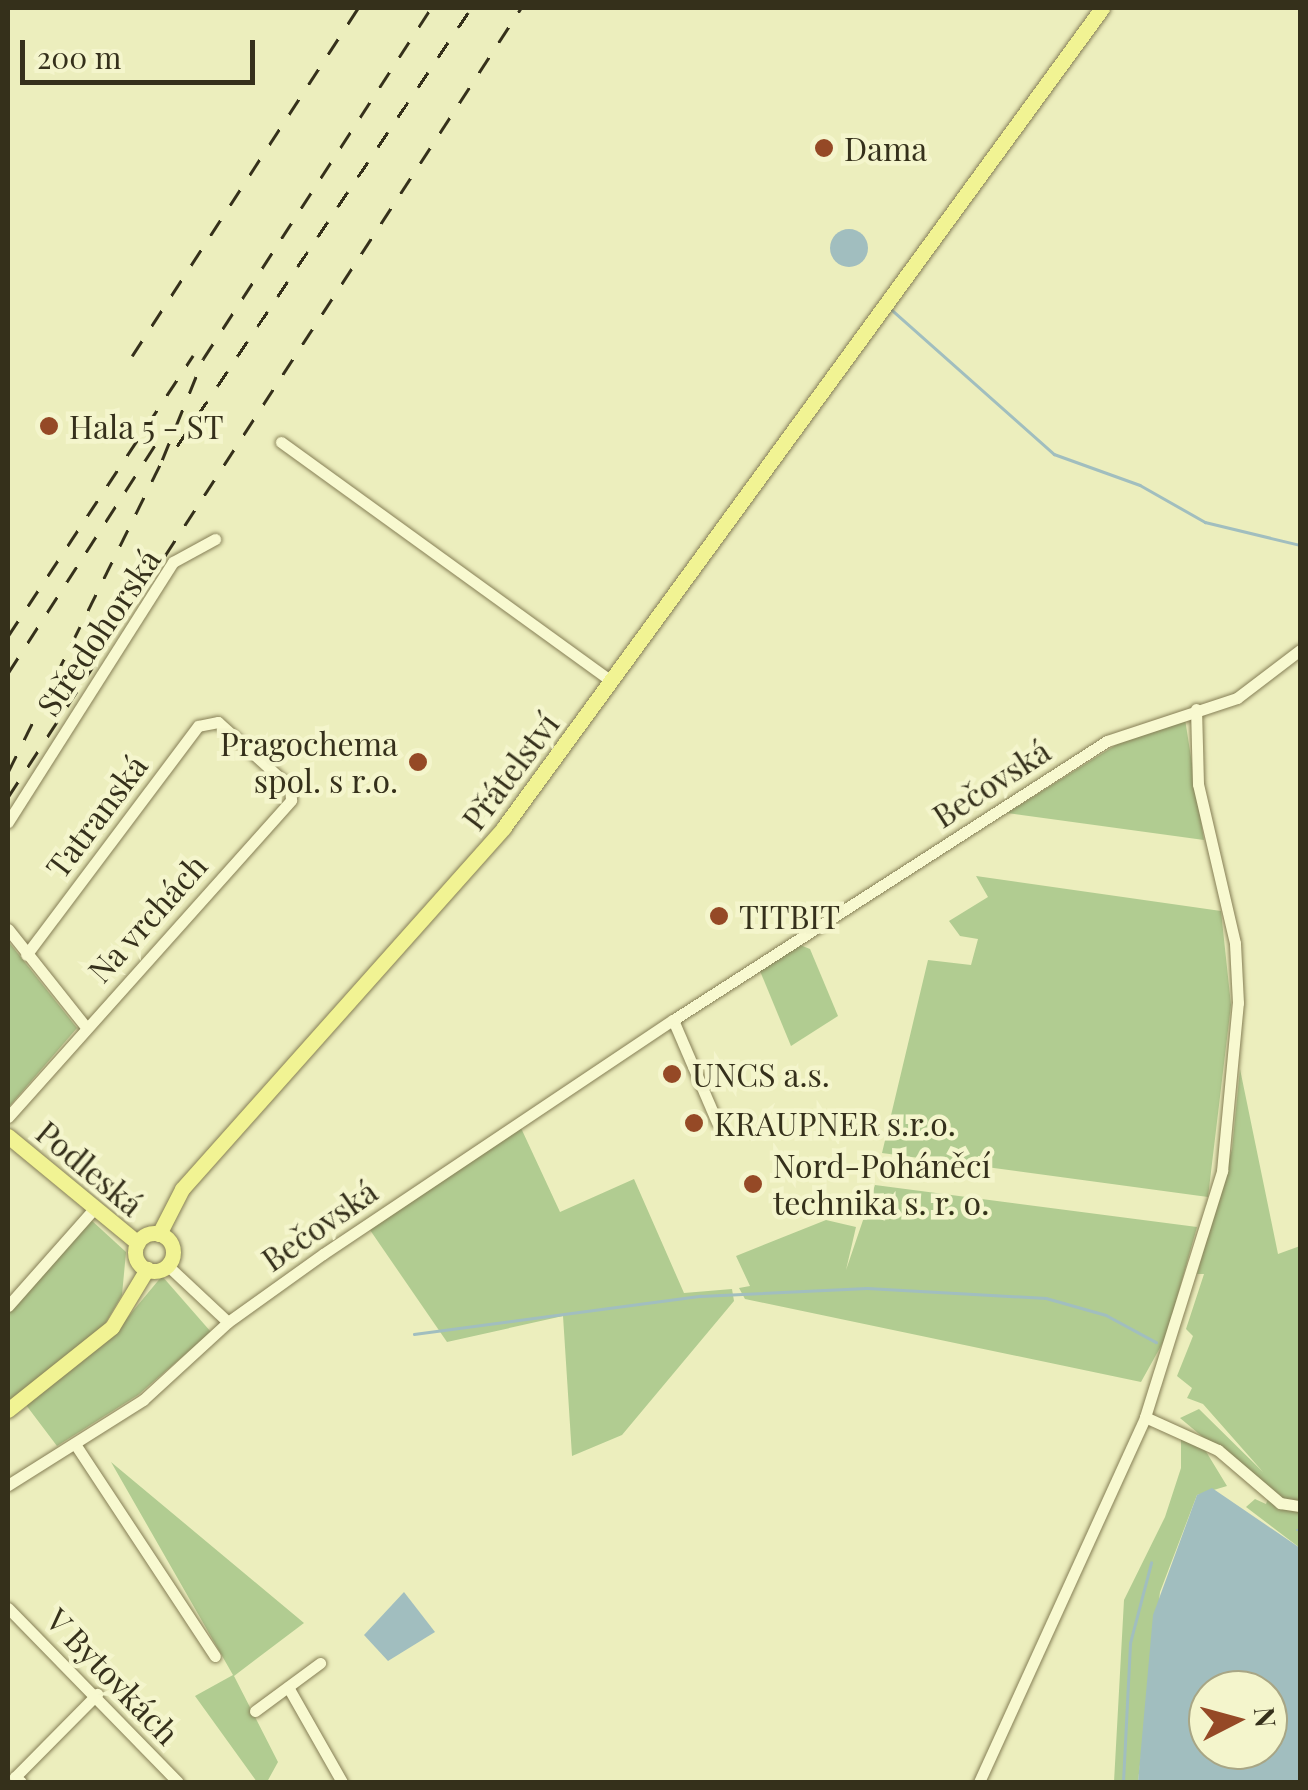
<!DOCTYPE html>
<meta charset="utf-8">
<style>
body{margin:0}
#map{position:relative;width:1308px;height:1790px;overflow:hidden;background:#eceebd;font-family:"Playfair Display",serif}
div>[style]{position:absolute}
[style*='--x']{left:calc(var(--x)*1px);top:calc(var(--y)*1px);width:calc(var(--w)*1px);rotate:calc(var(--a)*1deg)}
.green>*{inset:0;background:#b1cc91}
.water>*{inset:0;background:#a1bebf}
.round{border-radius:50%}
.stream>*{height:2.5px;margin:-1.25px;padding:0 1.25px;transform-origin:1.25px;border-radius:1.25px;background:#a1bebf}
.roads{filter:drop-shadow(0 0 2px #867f56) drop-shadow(0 0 2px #867f56)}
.minor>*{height:11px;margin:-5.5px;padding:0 5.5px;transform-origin:5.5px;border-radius:5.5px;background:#f8f9d0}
.major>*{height:15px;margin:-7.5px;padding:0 7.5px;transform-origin:7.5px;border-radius:7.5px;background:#f1f393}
.major>.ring{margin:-7.5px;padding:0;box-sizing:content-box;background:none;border:15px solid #f1f393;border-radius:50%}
.rail>*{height:2.5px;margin-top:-1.25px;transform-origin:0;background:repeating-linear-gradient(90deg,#35301b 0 18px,transparent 0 36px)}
.dots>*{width:28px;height:28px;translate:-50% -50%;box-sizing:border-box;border:5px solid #f4f5cc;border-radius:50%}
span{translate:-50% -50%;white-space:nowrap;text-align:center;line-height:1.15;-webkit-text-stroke:9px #f4f5cc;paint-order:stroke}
.poi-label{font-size:32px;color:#35301b}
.left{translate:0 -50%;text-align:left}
.right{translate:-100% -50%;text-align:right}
.street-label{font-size:32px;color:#35301b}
.frame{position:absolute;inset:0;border:10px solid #35301b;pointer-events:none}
.north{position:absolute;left:1188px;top:1670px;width:100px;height:100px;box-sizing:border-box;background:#f4f5cc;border:2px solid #a8a685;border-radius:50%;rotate:84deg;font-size:28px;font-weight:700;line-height:40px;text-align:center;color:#35301b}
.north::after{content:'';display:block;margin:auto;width:35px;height:45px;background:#954926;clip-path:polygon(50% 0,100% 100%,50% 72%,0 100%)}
.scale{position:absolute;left:20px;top:40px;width:235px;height:45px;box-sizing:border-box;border:5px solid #35301b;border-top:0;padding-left:12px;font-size:30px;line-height:35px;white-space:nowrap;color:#35301b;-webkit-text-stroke:8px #f4f5cc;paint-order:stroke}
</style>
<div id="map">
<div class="green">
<i style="clip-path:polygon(1185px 719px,1204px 840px,1007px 813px,1127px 738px)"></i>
<i style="clip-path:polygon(976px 876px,1221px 911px,1231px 1005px,1208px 1197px,882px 1153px,928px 960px,971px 965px,978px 939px,960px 936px,949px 921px,988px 897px)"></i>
<i style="clip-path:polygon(8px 941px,77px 1028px,8px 1108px)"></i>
<i style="clip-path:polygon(800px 945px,810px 949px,838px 1016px,791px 1046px,760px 971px)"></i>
<i style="clip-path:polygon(1240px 1069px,1278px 1254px,1300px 1246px,1300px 1548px,1246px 1507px,1255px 1499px,1266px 1504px,1270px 1493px,1180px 1418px,1199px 1409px,1263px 1472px,1203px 1404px,1187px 1398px,1192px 1388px,1177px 1376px,1193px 1336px,1186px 1329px,1204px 1274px,1197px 1274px,1232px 1149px)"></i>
<i style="clip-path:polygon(521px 1128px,560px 1212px,634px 1179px,684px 1293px,732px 1289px,734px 1301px,622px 1435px,572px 1456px,563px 1316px,447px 1342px,370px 1230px)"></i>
<i style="clip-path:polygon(875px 1185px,1197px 1227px,1166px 1337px,1141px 1382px,745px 1299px,739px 1288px,750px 1286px,736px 1256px,826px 1220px,856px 1227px,846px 1270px)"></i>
<i style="clip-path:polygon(90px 1219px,126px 1252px,122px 1295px,105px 1324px,8px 1403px,8px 1312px)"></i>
<i style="clip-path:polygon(162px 1276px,211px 1332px,138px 1395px,57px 1446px,26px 1405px,113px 1335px)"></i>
<i style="clip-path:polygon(1181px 1432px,1199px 1440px,1227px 1486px,1197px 1495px,1160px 1592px,1138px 1782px,1114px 1782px,1124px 1600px,1165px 1517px,1181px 1468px)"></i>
<i style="clip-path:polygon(111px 1462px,304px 1623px,234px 1676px,278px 1762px,267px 1782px,257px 1782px,195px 1696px,233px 1675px)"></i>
</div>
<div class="water">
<i class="round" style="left:830px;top:229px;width:38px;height:38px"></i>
<i style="clip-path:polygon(evenodd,1212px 1488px,1300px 1548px,1300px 1782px,1138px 1782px,1153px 1615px,1197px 1495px,1212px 1488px,1268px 1690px,1268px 1750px,1208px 1750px,1208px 1690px,1268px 1690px)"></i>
<i style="clip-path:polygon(404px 1592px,435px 1632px,388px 1661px,364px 1635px)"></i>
</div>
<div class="stream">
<i style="--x:892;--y:310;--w:217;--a:41.6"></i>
<i style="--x:1054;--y:454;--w:91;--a:19.8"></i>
<i style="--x:1140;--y:485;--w:75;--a:29.6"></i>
<i style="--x:1205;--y:522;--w:98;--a:13.6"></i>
<i style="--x:414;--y:1334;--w:289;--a:-7.6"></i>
<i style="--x:700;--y:1296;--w:167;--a:-2.7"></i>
<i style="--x:867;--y:1288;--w:179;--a:3.2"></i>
<i style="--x:1046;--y:1298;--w:62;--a:15.8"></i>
<i style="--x:1106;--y:1315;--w:57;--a:28.4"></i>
<i style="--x:1297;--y:1530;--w:3;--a:0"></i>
<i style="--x:1123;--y:1782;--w:139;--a:-87.1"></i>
<i style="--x:1130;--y:1643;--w:83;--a:-75.3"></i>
</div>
<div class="roads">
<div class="minor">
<i style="--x:281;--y:442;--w:407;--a:35.9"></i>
<i style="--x:8;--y:822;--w:308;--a:-57.6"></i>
<i style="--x:173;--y:562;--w:48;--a:-28.7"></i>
<i style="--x:8;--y:929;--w:125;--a:51.5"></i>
<i style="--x:673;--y:1020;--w:111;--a:66.7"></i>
<i style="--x:8;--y:1117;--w:425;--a:-48.2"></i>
<i style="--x:291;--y:800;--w:13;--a:-94"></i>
<i style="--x:290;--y:787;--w:97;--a:-137.9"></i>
<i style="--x:218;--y:722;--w:20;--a:169"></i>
<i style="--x:198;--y:726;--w:286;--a:126.9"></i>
<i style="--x:167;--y:1265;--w:83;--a:43.1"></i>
<i style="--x:8;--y:1306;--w:127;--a:-48.5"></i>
<i style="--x:1145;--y:1417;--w:80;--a:24.3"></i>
<i style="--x:1218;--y:1450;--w:82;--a:40.5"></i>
<i style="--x:1280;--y:1503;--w:20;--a:9"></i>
<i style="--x:75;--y:1444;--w:254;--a:56.6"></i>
<i style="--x:8;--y:1485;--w:160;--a:-32.2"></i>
<i style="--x:143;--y:1400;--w:115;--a:-42.5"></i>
<i style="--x:228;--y:1322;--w:117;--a:-35.6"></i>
<i style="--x:323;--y:1254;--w:421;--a:-33.8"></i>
<i style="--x:673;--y:1020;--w:516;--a:-32.74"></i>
<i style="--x:1107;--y:741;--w:137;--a:-18.3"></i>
<i style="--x:1237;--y:698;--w:79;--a:-37.3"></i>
<i style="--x:8;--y:1608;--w:243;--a:45.7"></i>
<i style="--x:288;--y:1687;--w:109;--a:60.4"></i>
<i style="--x:255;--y:1711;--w:81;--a:-36.4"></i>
<i style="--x:21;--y:1782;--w:8;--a:-140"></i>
<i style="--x:15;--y:1777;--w:117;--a:-45.3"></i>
<i style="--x:979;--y:1782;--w:401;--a:-65.5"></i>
<i style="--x:1145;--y:1417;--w:258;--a:-72.6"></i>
<i style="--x:1222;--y:1171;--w:169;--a:-84.6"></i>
<i style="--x:1238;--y:1003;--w:60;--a:-92.9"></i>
<i style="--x:1235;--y:943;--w:163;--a:-103.1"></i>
<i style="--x:1198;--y:784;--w:75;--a:-91.5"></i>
</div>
<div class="major">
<i style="--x:8;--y:1136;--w:168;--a:39.5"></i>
<i class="ring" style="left:135px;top:1233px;width:23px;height:23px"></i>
<i style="--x:159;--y:1234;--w:51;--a:-62.9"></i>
<i style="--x:182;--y:1189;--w:484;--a:-48.3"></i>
<i style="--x:504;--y:827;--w:1014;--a:-53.86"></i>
<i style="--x:8;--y:1410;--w:133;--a:-38.6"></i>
<i style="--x:112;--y:1327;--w:68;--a:-58.9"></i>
</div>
</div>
<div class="rail">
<i style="--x:132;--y:356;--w:415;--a:-57"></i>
<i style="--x:177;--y:446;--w:528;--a:-56.13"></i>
<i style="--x:8;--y:636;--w:336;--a:-56.6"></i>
<i style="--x:8;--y:673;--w:278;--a:-57.2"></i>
<i style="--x:8;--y:772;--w:348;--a:-63.7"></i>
<i style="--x:162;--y:460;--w:109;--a:-67.9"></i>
<i style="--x:203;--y:359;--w:419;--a:-57"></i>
<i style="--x:8;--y:797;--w:941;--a:-56.97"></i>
</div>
<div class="dots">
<i style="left:824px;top:148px;background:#954926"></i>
<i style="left:49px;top:426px;background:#954926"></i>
<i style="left:418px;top:762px;background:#954926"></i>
<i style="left:719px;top:916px;background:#954926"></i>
<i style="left:672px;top:1074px;background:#954926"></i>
<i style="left:694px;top:1123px;background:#954926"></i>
<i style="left:753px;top:1184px;background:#954926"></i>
</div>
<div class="poi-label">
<span class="left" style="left:844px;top:148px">Dama</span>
<span class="left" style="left:69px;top:426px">Hala 5 - ST</span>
<span class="right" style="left:398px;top:762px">Pragochema<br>spol. s r.o.</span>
<span class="left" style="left:739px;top:916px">TITBIT</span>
<span class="left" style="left:692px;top:1074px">UNCS a.s.</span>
<span class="left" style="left:714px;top:1123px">KRAUPNER s.r.o.</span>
<span class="left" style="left:773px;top:1184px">Nord-Poháněcí<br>technika s. r. o.</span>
</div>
<div class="street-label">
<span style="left:98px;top:632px;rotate:-56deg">Středohorská</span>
<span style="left:510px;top:771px;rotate:-53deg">Přátelství</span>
<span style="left:991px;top:783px;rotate:-33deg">Bečovská</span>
<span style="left:96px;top:816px;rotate:-53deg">Tatranská</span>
<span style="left:147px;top:918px;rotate:-48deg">Na vrchách</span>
<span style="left:90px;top:1168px;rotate:40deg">Podleská</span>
<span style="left:319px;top:1225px;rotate:-35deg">Bečovská</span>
<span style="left:113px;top:1676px;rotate:46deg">V Bytovkách</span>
</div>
<div class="frame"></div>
<div class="north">N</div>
<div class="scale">200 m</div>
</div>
